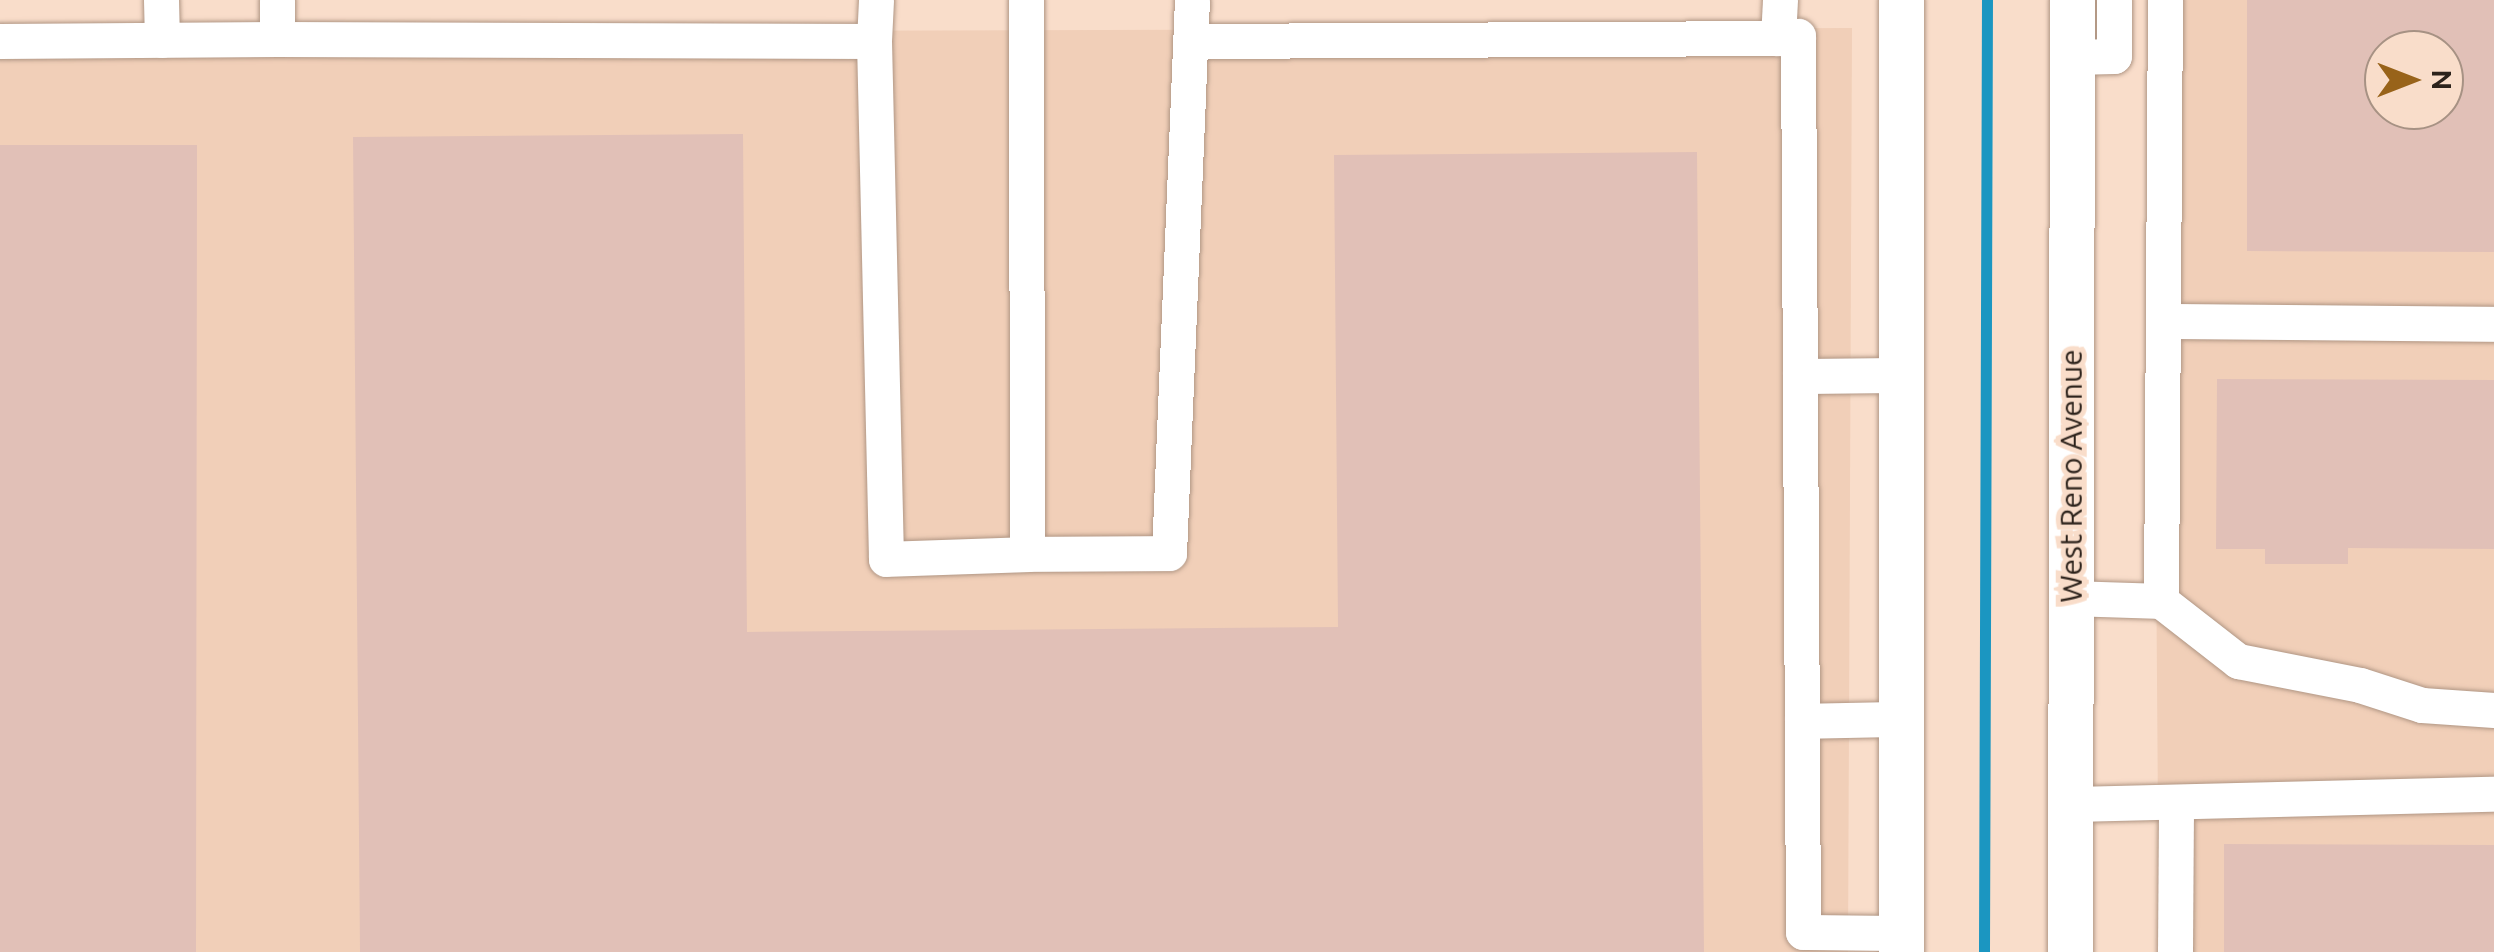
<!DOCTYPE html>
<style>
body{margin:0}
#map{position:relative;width:2494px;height:952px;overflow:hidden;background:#f9ddca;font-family:Ubuntu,sans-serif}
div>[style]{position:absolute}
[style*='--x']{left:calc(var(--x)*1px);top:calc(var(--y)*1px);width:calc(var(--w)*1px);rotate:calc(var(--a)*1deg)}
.built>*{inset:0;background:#f1cfb8}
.stream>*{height:11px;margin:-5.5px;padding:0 5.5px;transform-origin:5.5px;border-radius:5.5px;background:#1b96c1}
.building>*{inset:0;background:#e1c0b7}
.roads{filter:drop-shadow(0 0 2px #b09684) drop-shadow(0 0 2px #b09684)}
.minor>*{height:35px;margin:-17.5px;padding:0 17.5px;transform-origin:17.5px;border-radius:17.5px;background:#fff}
.major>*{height:45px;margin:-22.5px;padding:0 22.5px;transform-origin:22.5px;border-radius:22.5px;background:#fff}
span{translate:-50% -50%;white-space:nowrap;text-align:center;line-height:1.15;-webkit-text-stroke:10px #f9ddca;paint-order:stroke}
.street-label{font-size:30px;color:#2c221b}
.north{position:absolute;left:2364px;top:30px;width:100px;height:100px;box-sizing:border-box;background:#f9ddca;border:2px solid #a79284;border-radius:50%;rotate:90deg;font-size:28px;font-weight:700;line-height:40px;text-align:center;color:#2c221b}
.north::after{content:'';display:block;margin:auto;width:35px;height:45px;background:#98631a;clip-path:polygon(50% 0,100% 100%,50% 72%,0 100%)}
</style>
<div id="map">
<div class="built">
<i style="clip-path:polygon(evenodd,2152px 0,2494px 0,2494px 952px,2159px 952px,2152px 0,2384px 50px,2444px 50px,2444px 110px,2384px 110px,2384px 50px)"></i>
<i style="clip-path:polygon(1852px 28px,1848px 952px,0 952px,0 33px)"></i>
</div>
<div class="stream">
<i style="--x:1984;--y:952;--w:952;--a:-89.82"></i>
</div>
<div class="building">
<i style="clip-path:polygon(evenodd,2247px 0,2494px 0,2494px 252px,2247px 251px,2247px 0,2384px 50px,2444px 50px,2444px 110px,2384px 110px,2384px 50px)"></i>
<i style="clip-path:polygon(743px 134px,747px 632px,1338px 627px,1334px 155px,1697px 152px,1704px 952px,360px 952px,353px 137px)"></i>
<i style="clip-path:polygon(0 145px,197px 145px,196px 952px,0 952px)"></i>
<i style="clip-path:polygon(2217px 379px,2494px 380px,2494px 549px,2348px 548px,2348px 564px,2265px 564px,2265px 549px,2216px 549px)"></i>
<i style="clip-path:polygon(2224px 844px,2494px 845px,2494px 952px,2224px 952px)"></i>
</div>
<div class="roads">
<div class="minor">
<i style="--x:161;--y:0;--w:40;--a:88.6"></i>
<i style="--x:277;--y:0;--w:39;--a:90"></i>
<i style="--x:277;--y:39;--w:597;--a:0.19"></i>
<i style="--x:874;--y:41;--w:518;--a:88.67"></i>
<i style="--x:886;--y:559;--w:141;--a:-2"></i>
<i style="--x:1026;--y:0;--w:554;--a:89.9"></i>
<i style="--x:1027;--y:554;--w:142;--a:-0.4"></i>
<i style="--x:1169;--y:553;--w:553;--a:-87.62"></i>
<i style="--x:1778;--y:38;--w:20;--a:-6"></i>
<i style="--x:1798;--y:36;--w:896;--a:89.68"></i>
<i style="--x:1803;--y:932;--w:98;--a:0.6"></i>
<i style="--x:0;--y:41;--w:277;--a:-0.4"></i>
<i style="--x:874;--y:41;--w:41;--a:-87.2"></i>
<i style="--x:1192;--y:41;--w:586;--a:-0.29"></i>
<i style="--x:1778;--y:38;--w:38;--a:-87"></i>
<i style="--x:2072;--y:57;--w:42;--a:-1.4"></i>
<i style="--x:2114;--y:56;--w:56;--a:-90"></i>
<i style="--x:2164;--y:321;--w:330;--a:0.5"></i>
<i style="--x:1800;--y:376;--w:101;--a:-0.6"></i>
<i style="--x:2071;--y:598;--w:90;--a:1.9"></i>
<i style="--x:2161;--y:601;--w:601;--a:-89.62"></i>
<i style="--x:2161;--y:601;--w:98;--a:37.9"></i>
<i style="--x:2238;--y:661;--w:124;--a:11.1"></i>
<i style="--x:2360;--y:685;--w:65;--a:17.9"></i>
<i style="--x:2422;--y:705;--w:72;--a:4"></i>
<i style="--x:1802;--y:721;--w:99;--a:-1.2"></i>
<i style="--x:2071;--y:804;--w:423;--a:-1.4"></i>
<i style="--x:2175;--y:952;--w:149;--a:-89.6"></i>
</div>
<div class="major">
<i style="--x:1901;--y:952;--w:952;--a:-90"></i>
<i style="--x:2070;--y:952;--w:952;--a:-89.88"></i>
</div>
</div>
<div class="street-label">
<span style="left:2071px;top:476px;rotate:-90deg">West Reno Avenue</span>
</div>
<div class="north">N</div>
</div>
